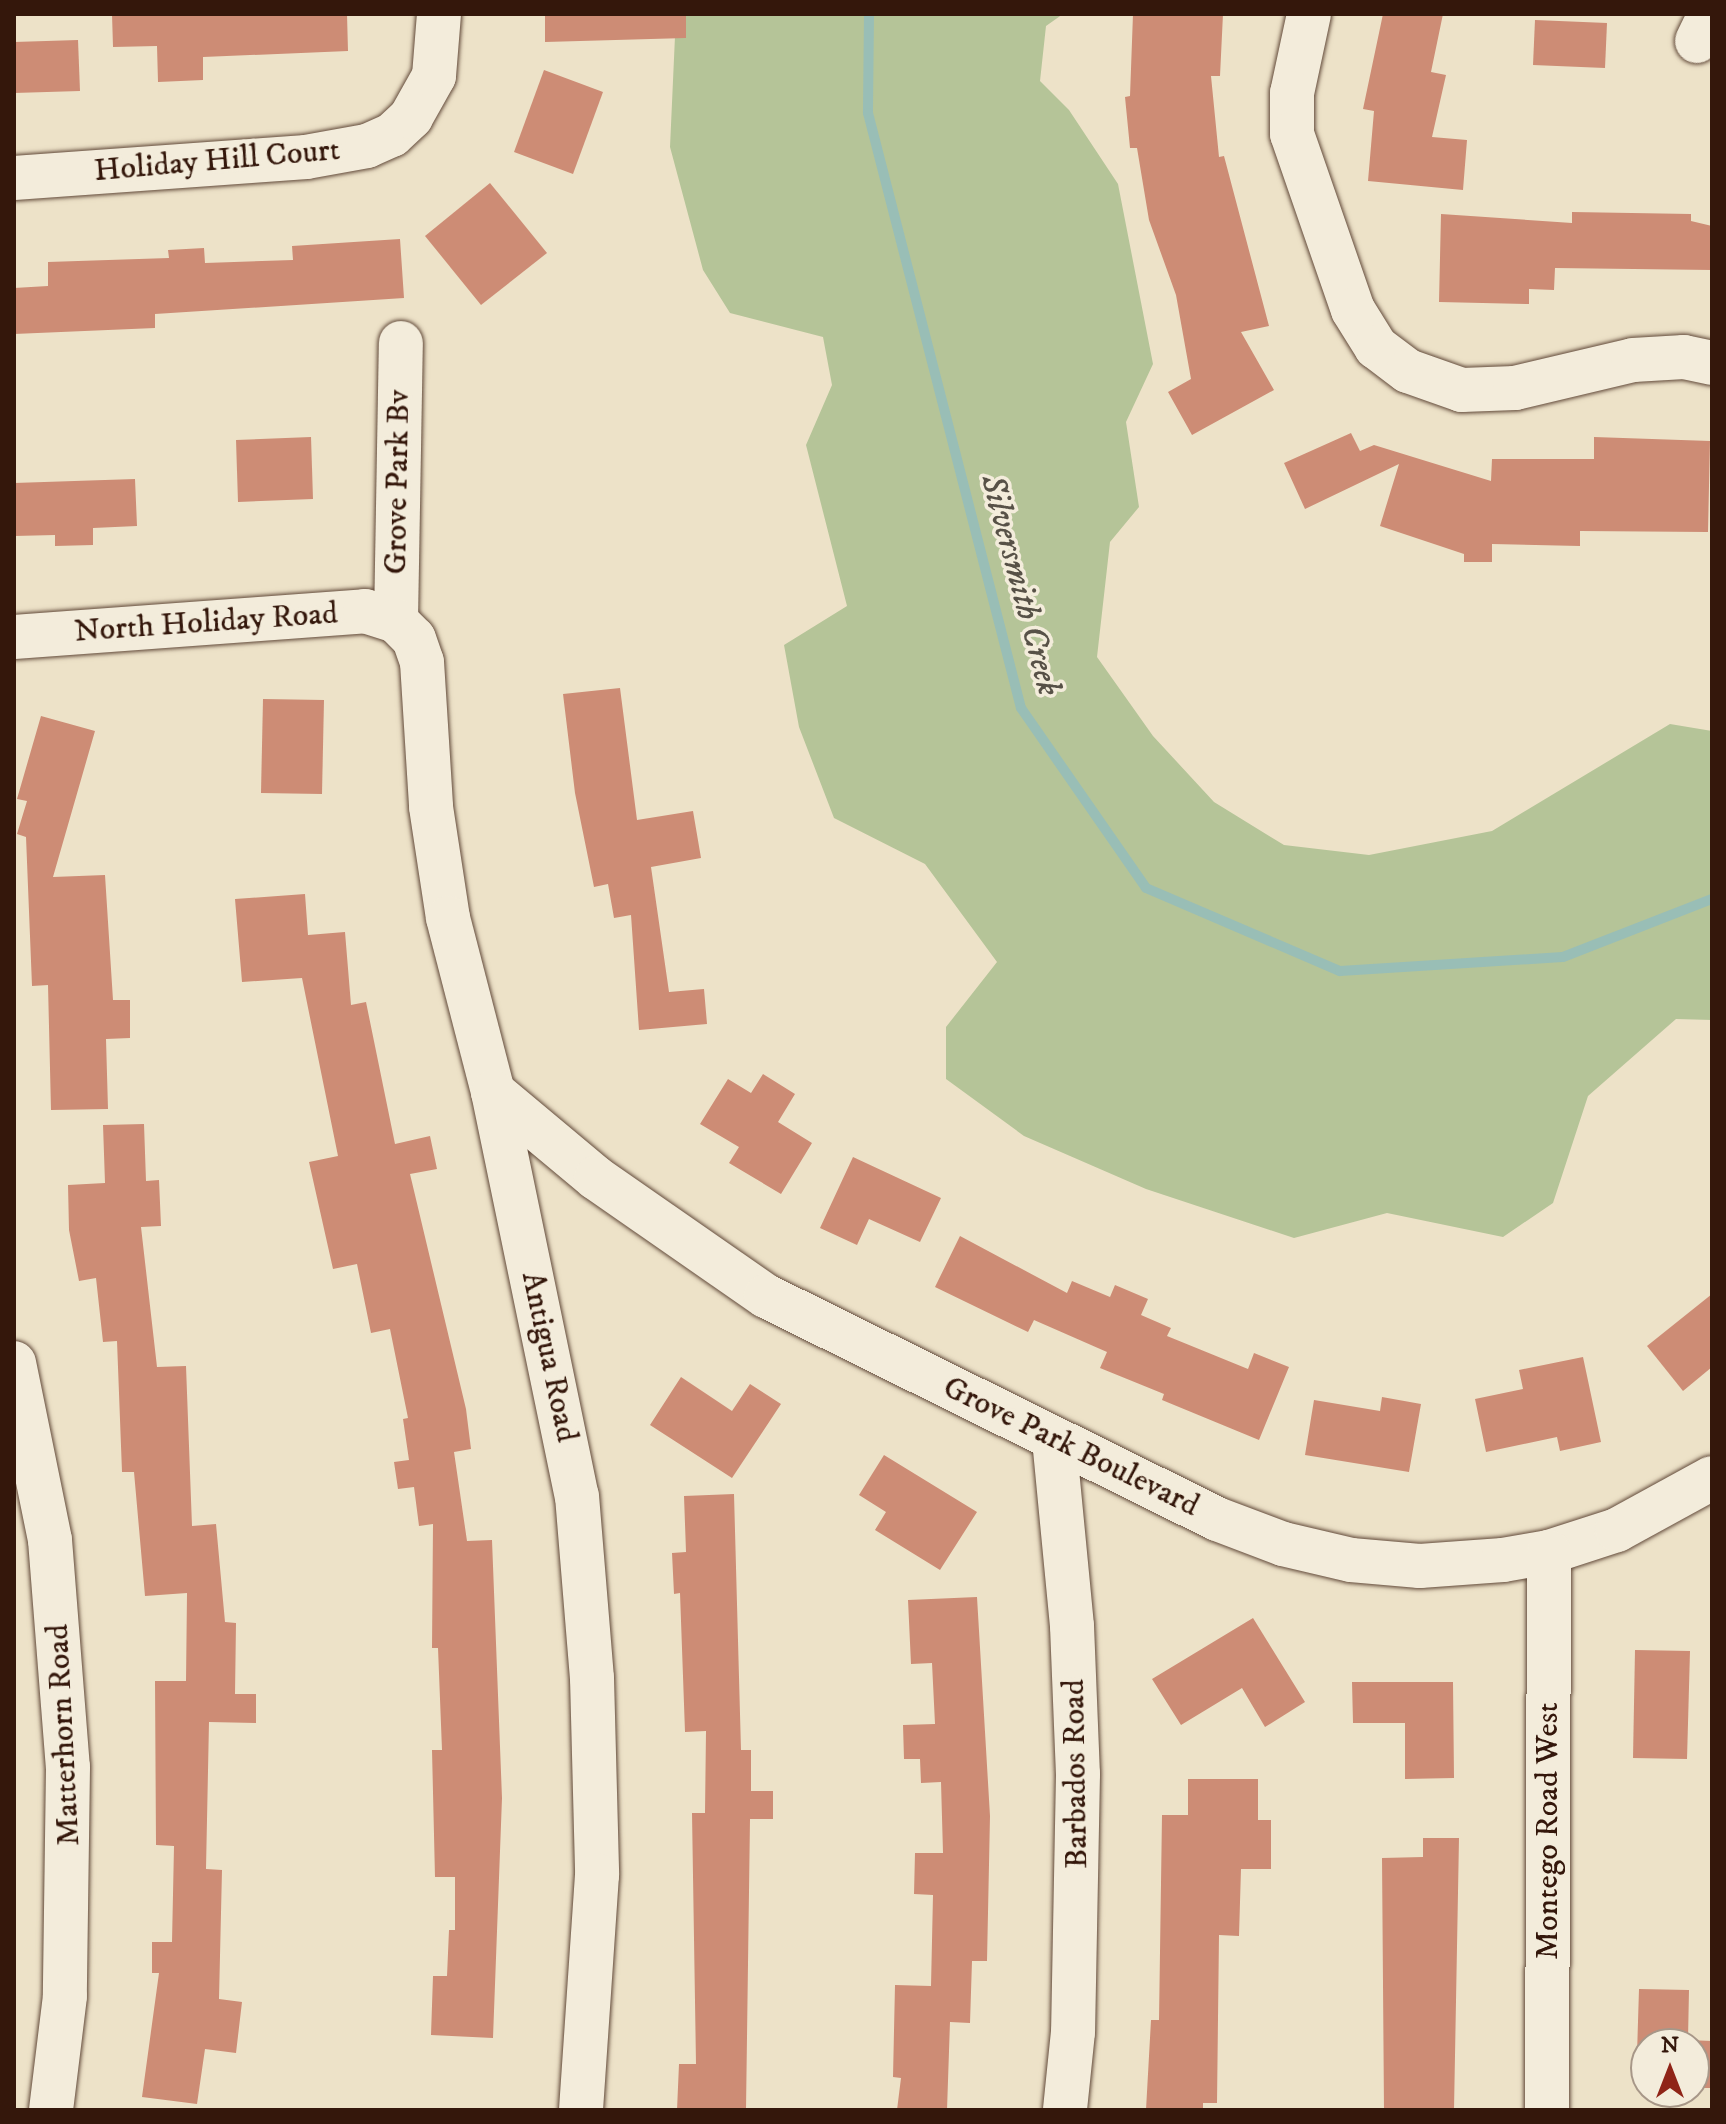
<!DOCTYPE html>
<style>
body{margin:0}
#map{position:relative;width:1726px;height:2124px;overflow:hidden;background:#ede2c8;font-family:"IM FELL DW Pica",serif}
div>[style]{position:absolute}
[style*='--x']{left:calc(var(--x)*1px);top:calc(var(--y)*1px);width:calc(var(--w)*1px);rotate:calc(var(--a)*1deg)}
.green>*{inset:0;background:#b5c498}
.stream>*{height:10px;margin:-5px;padding:0 5px;transform-origin:5px;border-radius:5px;background:#99beb6}
.building>*{inset:0;background:#cd8c75}
.roads{filter:drop-shadow(0 0 2px #624a3a) drop-shadow(0 0 2px #624a3a)}
.minor>*{height:44px;margin:-22px;padding:0 22px;transform-origin:22px;border-radius:22px;background:#f3ecdb}
span{translate:-50% -50%;white-space:nowrap;text-align:center;line-height:1.15;-webkit-text-stroke:7px #f3ecdb;paint-order:stroke}
.street-label{font-size:32px;color:#34170b}
.water-label{font-size:34px;color:#575147;font-style:italic}
.frame{position:absolute;inset:0;border:16px solid #34170b;pointer-events:none}
.north{position:absolute;left:1630px;top:2028px;width:80px;height:80px;box-sizing:border-box;background:#f3ecdb;border:2px solid #a79788;border-radius:50%;rotate:0deg;font-size:22px;font-weight:700;line-height:32px;text-align:center;color:#34170b}
.north::after{content:'';display:block;margin:auto;width:28px;height:36px;background:#8f2418;clip-path:polygon(50% 0,100% 100%,50% 72%,0 100%)}
</style>
<div id="map">
<div class="green">
<i style="clip-path:polygon(676px 14px,1063px 14px,1046px 26px,1040px 81px,1069px 110px,1118px 184px,1153px 364px,1126px 422px,1139px 507px,1110px 542px,1097px 657px,1153px 736px,1214px 802px,1284px 845px,1369px 855px,1492px 831px,1670px 724px,1712px 731px,1712px 1020px,1676px 1019px,1588px 1096px,1553px 1203px,1503px 1237px,1387px 1213px,1294px 1238px,1146px 1189px,1024px 1136px,946px 1079px,946px 1027px,997px 962px,925px 864px,834px 818px,799px 727px,784px 645px,847px 606px,806px 445px,832px 385px,823px 337px,730px 313px,703px 270px,670px 147px)"></i>
</div>
<div class="stream">
<i style="--x:869;--y:14;--w:99;--a:90.6"></i>
<i style="--x:868;--y:113;--w:614;--a:75.58"></i>
<i style="--x:1021;--y:708;--w:219;--a:55.2"></i>
<i style="--x:1146;--y:888;--w:211;--a:23.2"></i>
<i style="--x:1340;--y:971;--w:223;--a:-3.6"></i>
<i style="--x:1563;--y:957;--w:160;--a:-21.3"></i>
</div>
<div class="building">
<i style="clip-path:polygon(112px 14px,347px 14px,348px 51px,203px 57px,203px 80px,158px 82px,157px 46px,113px 47px)"></i>
<i style="clip-path:polygon(545px 14px,686px 14px,686px 38px,545px 42px)"></i>
<i style="clip-path:polygon(1133px 14px,1223px 14px,1220px 76px,1211px 76px,1219px 157px,1224px 156px,1269px 326px,1241px 332px,1274px 390px,1192px 435px,1168px 392px,1191px 379px,1176px 295px,1149px 220px,1137px 148px,1130px 148px,1125px 97px,1130px 96px)"></i>
<i style="clip-path:polygon(1383px 14px,1443px 14px,1431px 72px,1446px 75px,1432px 137px,1467px 140px,1463px 190px,1368px 181px,1374px 111px,1363px 109px)"></i>
<i style="clip-path:polygon(1535px 20px,1607px 23px,1605px 68px,1533px 65px)"></i>
<i style="clip-path:polygon(78px 40px,80px 91px,14px 93px,14px 42px)"></i>
<i style="clip-path:polygon(544px 70px,603px 92px,573px 174px,514px 152px)"></i>
<i style="clip-path:polygon(490px 183px,547px 253px,481px 305px,425px 236px)"></i>
<i style="clip-path:polygon(1572px 212px,1691px 214px,1691px 221px,1712px 226px,1712px 270px,1555px 268px,1554px 290px,1529px 289px,1529px 304px,1439px 302px,1441px 214px,1572px 223px)"></i>
<i style="clip-path:polygon(400px 239px,404px 298px,155px 314px,155px 328px,14px 334px,14px 288px,48px 286px,48px 262px,169px 258px,168px 250px,204px 248px,205px 263px,293px 260px,292px 246px)"></i>
<i style="clip-path:polygon(1351px 433px,1360px 451px,1374px 445px,1491px 481px,1492px 459px,1594px 459px,1594px 437px,1710px 441px,1708px 532px,1580px 531px,1580px 546px,1492px 544px,1492px 562px,1464px 562px,1464px 554px,1380px 526px,1399px 464px,1305px 509px,1284px 463px)"></i>
<i style="clip-path:polygon(311px 437px,313px 499px,238px 502px,236px 440px)"></i>
<i style="clip-path:polygon(135px 479px,137px 526px,93px 528px,93px 545px,55px 546px,55px 535px,14px 536px,14px 483px)"></i>
<i style="clip-path:polygon(620px 688px,637px 820px,693px 811px,701px 858px,651px 867px,669px 992px,704px 989px,707px 1024px,639px 1030px,631px 915px,614px 918px,608px 884px,594px 887px,575px 793px,563px 694px)"></i>
<i style="clip-path:polygon(263px 699px,324px 700px,322px 794px,261px 793px)"></i>
<i style="clip-path:polygon(41px 716px,95px 731px,53px 877px,105px 875px,113px 1000px,130px 1000px,130px 1038px,106px 1039px,108px 1109px,51px 1110px,48px 985px,32px 986px,26px 837px,17px 834px,27px 801px,17px 799px)"></i>
<i style="clip-path:polygon(305px 894px,308px 935px,345px 932px,351px 1005px,366px 1002px,395px 1144px,430px 1136px,437px 1169px,410px 1174px,466px 1409px,471px 1449px,454px 1452px,467px 1541px,492px 1540px,502px 1798px,493px 2038px,431px 2035px,433px 1976px,447px 1976px,449px 1930px,455px 1930px,455px 1877px,435px 1877px,432px 1750px,442px 1750px,438px 1648px,432px 1648px,433px 1524px,419px 1526px,414px 1487px,398px 1489px,394px 1462px,409px 1460px,403px 1419px,408px 1418px,390px 1329px,371px 1333px,357px 1264px,333px 1269px,309px 1162px,338px 1156px,302px 978px,242px 982px,235px 899px)"></i>
<i style="clip-path:polygon(763px 1074px,795px 1094px,778px 1122px,812px 1143px,781px 1194px,729px 1163px,739px 1147px,700px 1124px,728px 1079px,751px 1093px)"></i>
<i style="clip-path:polygon(144px 1124px,146px 1181px,159px 1180px,161px 1226px,141px 1227px,157px 1367px,186px 1366px,192px 1526px,216px 1524px,225px 1622px,236px 1623px,235px 1694px,256px 1694px,256px 1723px,209px 1722px,206px 1869px,222px 1870px,219px 1999px,242px 2002px,236px 2053px,205px 2049px,197px 2104px,142px 2097px,159px 1973px,152px 1973px,152px 1942px,172px 1942px,174px 1846px,156px 1845px,155px 1681px,186px 1681px,187px 1593px,145px 1596px,134px 1472px,122px 1472px,117px 1341px,103px 1342px,96px 1278px,79px 1281px,69px 1230px,68px 1185px,105px 1183px,103px 1125px)"></i>
<i style="clip-path:polygon(853px 1157px,941px 1198px,920px 1242px,869px 1219px,857px 1245px,820px 1228px)"></i>
<i style="clip-path:polygon(960px 1236px,1067px 1293px,1072px 1281px,1110px 1297px,1115px 1285px,1148px 1299px,1141px 1315px,1171px 1328px,1167px 1336px,1248px 1369px,1254px 1353px,1289px 1367px,1259px 1440px,1162px 1400px,1164px 1394px,1100px 1368px,1107px 1352px,1034px 1320px,1028px 1332px,935px 1287px)"></i>
<i style="clip-path:polygon(1712px 1294px,1712px 1367px,1683px 1391px,1647px 1346px)"></i>
<i style="clip-path:polygon(1583px 1357px,1601px 1442px,1560px 1451px,1557px 1437px,1486px 1452px,1475px 1399px,1523px 1389px,1519px 1370px)"></i>
<i style="clip-path:polygon(681px 1377px,732px 1411px,750px 1384px,781px 1404px,732px 1478px,650px 1425px)"></i>
<i style="clip-path:polygon(1382px 1397px,1421px 1404px,1409px 1472px,1305px 1455px,1314px 1400px,1380px 1411px)"></i>
<i style="clip-path:polygon(884px 1455px,977px 1512px,940px 1570px,875px 1530px,886px 1512px,859px 1495px)"></i>
<i style="clip-path:polygon(734px 1494px,741px 1750px,751px 1750px,751px 1791px,773px 1791px,773px 1819px,750px 1819px,746px 2110px,677px 2110px,679px 2064px,696px 2064px,692px 1813px,705px 1813px,706px 1731px,685px 1732px,680px 1593px,674px 1594px,672px 1553px,686px 1552px,684px 1496px)"></i>
<i style="clip-path:polygon(977px 1597px,990px 1816px,987px 1961px,972px 1961px,970px 2023px,950px 2022px,947px 2110px,897px 2110px,901px 2078px,893px 2077px,895px 1985px,931px 1986px,933px 1895px,914px 1894px,915px 1853px,943px 1853px,941px 1782px,921px 1783px,920px 1759px,904px 1759px,903px 1725px,935px 1724px,932px 1663px,911px 1664px,908px 1600px)"></i>
<i style="clip-path:polygon(1253px 1618px,1305px 1702px,1265px 1727px,1242px 1688px,1181px 1725px,1152px 1679px)"></i>
<i style="clip-path:polygon(1635px 1650px,1690px 1651px,1687px 1759px,1633px 1758px)"></i>
<i style="clip-path:polygon(1352px 1682px,1453px 1682px,1454px 1778px,1405px 1779px,1405px 1723px,1353px 1723px)"></i>
<i style="clip-path:polygon(1188px 1779px,1258px 1779px,1258px 1820px,1271px 1820px,1271px 1869px,1241px 1869px,1239px 1936px,1219px 1935px,1217px 2103px,1203px 2103px,1203px 2110px,1146px 2110px,1151px 2020px,1159px 2020px,1162px 1815px,1188px 1815px)"></i>
<i style="clip-path:polygon(1423px 1838px,1459px 1838px,1454px 2110px,1384px 2110px,1382px 1858px,1423px 1857px)"></i>
<i style="clip-path:polygon(1639px 1989px,1689px 1990px,1688px 2040px,1712px 2041px,1712px 2088px,1694px 2088px,1694px 2044px,1646px 2044px,1646px 2087px,1636px 2087px)"></i>
</div>
<div class="roads">
<div class="minor">
<i style="--x:1309;--y:14;--w:81;--a:102.1"></i>
<i style="--x:1292;--y:93;--w:41;--a:90"></i>
<i style="--x:1292;--y:134;--w:186;--a:70.9"></i>
<i style="--x:1353;--y:310;--w:44;--a:58.1"></i>
<i style="--x:1376;--y:347;--w:40;--a:37"></i>
<i style="--x:1408;--y:371;--w:57;--a:19.4"></i>
<i style="--x:1462;--y:390;--w:53;--a:-2.2"></i>
<i style="--x:1515;--y:388;--w:121;--a:-13.3"></i>
<i style="--x:1633;--y:360;--w:51;--a:-3.4"></i>
<i style="--x:1684;--y:357;--w:29;--a:12"></i>
<i style="--x:1697;--y:41;--w:30;--a:-64"></i>
<i style="--x:14;--y:178;--w:293;--a:-4.1"></i>
<i style="--x:306;--y:157;--w:62;--a:-10.2"></i>
<i style="--x:367;--y:146;--w:27;--a:-24"></i>
<i style="--x:392;--y:135;--w:26;--a:-43"></i>
<i style="--x:411;--y:117;--w:47;--a:-60.7"></i>
<i style="--x:434;--y:76;--w:62;--a:-85.4"></i>
<i style="--x:396;--y:621;--w:278;--a:-89"></i>
<i style="--x:14;--y:637;--w:352;--a:-4.2"></i>
<i style="--x:365;--y:611;--w:33;--a:18"></i>
<i style="--x:396;--y:621;--w:25;--a:45"></i>
<i style="--x:414;--y:639;--w:24;--a:71"></i>
<i style="--x:422;--y:662;--w:145;--a:86.4"></i>
<i style="--x:431;--y:807;--w:112;--a:81.3"></i>
<i style="--x:448;--y:918;--w:180;--a:75.5"></i>
<i style="--x:493;--y:1092;--w:413;--a:78.3"></i>
<i style="--x:577;--y:1496;--w:183;--a:85.3"></i>
<i style="--x:592;--y:1678;--w:197;--a:88.5"></i>
<i style="--x:597;--y:1875;--w:236;--a:93.9"></i>
<i style="--x:493;--y:1092;--w:134;--a:39.9"></i>
<i style="--x:596;--y:1178;--w:207;--a:34.8"></i>
<i style="--x:766;--y:1296;--w:503;--a:26.31"></i>
<i style="--x:1217;--y:1519;--w:71;--a:20.7"></i>
<i style="--x:1283;--y:1544;--w:70;--a:13.2"></i>
<i style="--x:1351;--y:1560;--w:69;--a:5"></i>
<i style="--x:1420;--y:1566;--w:83;--a:-4.1"></i>
<i style="--x:1503;--y:1560;--w:47;--a:-9.9"></i>
<i style="--x:1549;--y:1552;--w:71;--a:-17.9"></i>
<i style="--x:1617;--y:1530;--w:108;--a:-28.7"></i>
<i style="--x:14;--y:1363;--w:181;--a:78.5"></i>
<i style="--x:50;--y:1540;--w:228;--a:85.5"></i>
<i style="--x:68;--y:1767;--w:229;--a:90.8"></i>
<i style="--x:65;--y:1996;--w:115;--a:97"></i>
<i style="--x:1054;--y:1439;--w:188;--a:84.5"></i>
<i style="--x:1072;--y:1626;--w:148;--a:87.7"></i>
<i style="--x:1078;--y:1774;--w:258;--a:91.1"></i>
<i style="--x:1073;--y:2032;--w:78;--a:95.9"></i>
<i style="--x:1547;--y:2110;--w:558;--a:-89.79"></i>
</div>
</div>
<div class="street-label">
<span style="left:217px;top:161px;rotate:-5deg">Holiday Hill Court</span>
<span style="left:398px;top:482px;rotate:-89deg">Grove Park Bv</span>
<span style="left:206px;top:623px;rotate:-4deg">North Holiday Road</span>
<span style="left:549px;top:1357px;rotate:78deg">Antigua Road</span>
<span style="left:1071px;top:1447px;rotate:26deg">Grove Park Boulevard</span>
<span style="left:64px;top:1735px;rotate:-93deg">Matterhorn Road</span>
<span style="left:1076px;top:1774px;rotate:-91deg">Barbados Road</span>
<span style="left:1548px;top:1831px;rotate:-90deg">Montego Road West</span>
</div>
<div class="water-label">
<span style="left:1020px;top:585px;rotate:75deg">Silversmith Creek</span>
</div>
<div class="frame"></div>
<div class="north">N</div>
</div>
